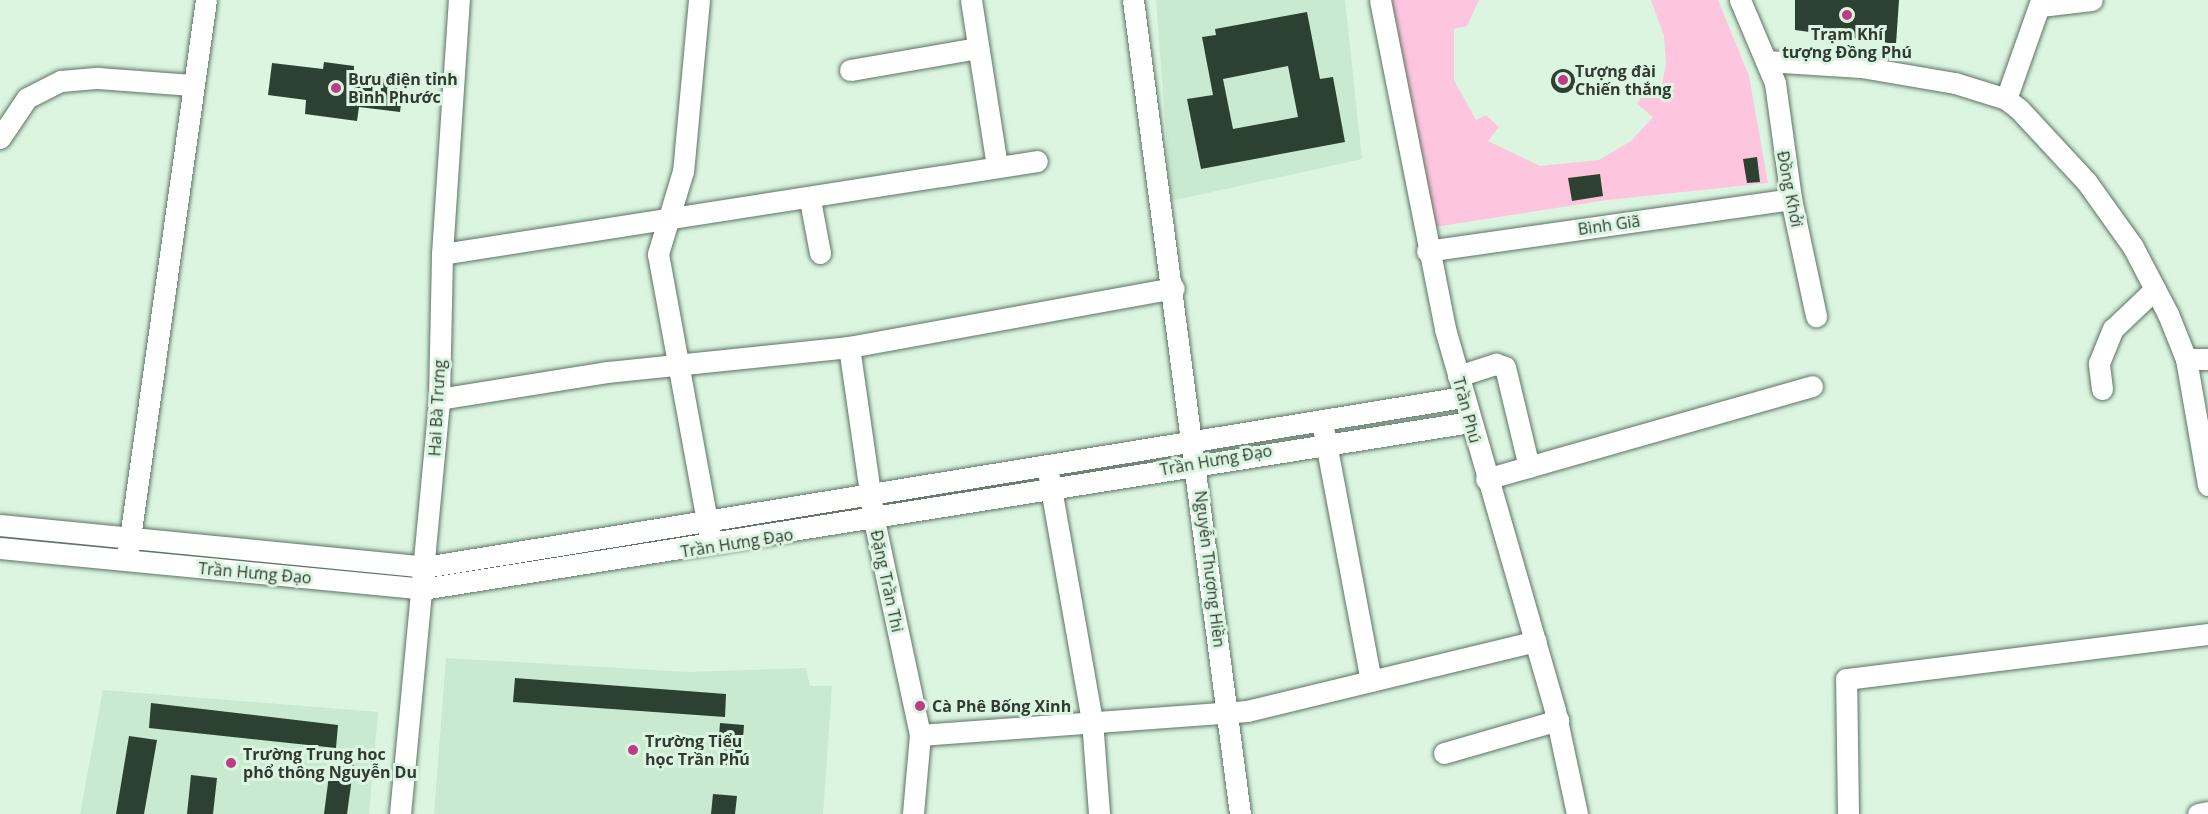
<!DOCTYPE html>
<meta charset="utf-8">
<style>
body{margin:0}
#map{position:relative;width:2208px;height:814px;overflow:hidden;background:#dbf5e1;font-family:"Open Sans",sans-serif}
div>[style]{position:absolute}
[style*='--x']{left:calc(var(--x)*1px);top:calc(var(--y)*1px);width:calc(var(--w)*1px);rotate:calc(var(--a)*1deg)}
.built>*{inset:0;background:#cae9d1}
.green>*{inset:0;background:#fec5df}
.building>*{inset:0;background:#2c4132}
.round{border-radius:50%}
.roads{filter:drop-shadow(0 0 2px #5d7463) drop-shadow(0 0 2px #5d7463)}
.minor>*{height:21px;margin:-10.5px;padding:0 10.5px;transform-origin:10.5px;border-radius:10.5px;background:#fff}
.dots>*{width:16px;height:16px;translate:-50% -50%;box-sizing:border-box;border:3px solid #dbf5e1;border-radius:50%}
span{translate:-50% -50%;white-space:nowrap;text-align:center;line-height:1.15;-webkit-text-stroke:6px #dbf5e1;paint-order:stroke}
.poi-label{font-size:16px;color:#313b33;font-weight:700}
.left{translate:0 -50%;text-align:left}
.street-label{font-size:16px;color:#313b33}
</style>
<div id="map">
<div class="built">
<i style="clip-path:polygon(1156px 0,1345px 0,1362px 159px,1171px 201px)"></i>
<i style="clip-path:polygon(446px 658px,688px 672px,806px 668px,810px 686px,832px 686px,823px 814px,434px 814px)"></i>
<i style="clip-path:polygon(103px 690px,378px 712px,369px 814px,80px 814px)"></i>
</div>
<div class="green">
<i style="clip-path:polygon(1386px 0,1479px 0,1467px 26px,1454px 29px,1454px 80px,1476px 120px,1486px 115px,1499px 127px,1488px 141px,1540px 166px,1599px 160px,1631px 141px,1653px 117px,1637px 104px,1646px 89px,1660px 94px,1666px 64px,1664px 36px,1651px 0,1718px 0,1749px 76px,1768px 183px,1607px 200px,1428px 228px)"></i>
</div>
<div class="building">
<i style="clip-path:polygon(1795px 0,1899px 0,1896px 44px,1795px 30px)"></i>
<i style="clip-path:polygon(evenodd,1307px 12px,1320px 79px,1333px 77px,1345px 142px,1201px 169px,1187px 99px,1213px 95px,1202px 37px,1216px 35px,1215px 29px,1307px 12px,1288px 66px,1298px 117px,1233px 129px,1223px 79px,1288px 66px)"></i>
<i style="clip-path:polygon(324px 62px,354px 66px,354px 75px,404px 81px,400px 112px,359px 107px,357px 121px,305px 114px,306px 100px,268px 95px,272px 63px,323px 69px)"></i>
<i class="round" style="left:1551px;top:69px;width:24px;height:24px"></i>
<i style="clip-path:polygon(1757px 157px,1760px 182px,1747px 183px,1743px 159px)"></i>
<i style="clip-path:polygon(1600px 174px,1603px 196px,1572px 201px,1568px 178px)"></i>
<i style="clip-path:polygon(515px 678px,726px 694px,725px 717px,513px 702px)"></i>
<i style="clip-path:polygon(151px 703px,338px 725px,336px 748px,149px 728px)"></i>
<i style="clip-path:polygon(720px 723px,744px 725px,741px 766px,717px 764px)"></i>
<i style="clip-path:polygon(129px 736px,157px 740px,144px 814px,116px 814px)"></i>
<i style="clip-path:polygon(331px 760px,354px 763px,347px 814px,324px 814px)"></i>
<i style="clip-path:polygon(191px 775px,217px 778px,213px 814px,187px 814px)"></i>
<i style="clip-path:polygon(713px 794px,737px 796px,735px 814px,711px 814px)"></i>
</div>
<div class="roads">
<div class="minor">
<i style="--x:699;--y:0;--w:172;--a:95.3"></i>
<i style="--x:683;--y:171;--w:87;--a:106.8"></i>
<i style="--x:658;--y:254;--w:289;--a:79.6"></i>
<i style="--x:971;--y:0;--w:168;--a:81.1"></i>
<i style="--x:1133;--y:0;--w:821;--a:82.51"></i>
<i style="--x:1380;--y:0;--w:335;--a:78.8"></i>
<i style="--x:1445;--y:329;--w:398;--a:73.9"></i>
<i style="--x:1555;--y:711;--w:105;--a:77.9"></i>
<i style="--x:1740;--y:0;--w:90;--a:67.1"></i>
<i style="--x:1775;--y:83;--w:117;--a:82.1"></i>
<i style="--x:1791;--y:199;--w:120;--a:77.9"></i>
<i style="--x:2040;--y:6;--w:52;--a:-6.6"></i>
<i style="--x:1766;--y:61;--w:95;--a:3.6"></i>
<i style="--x:1861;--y:67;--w:95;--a:9.7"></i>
<i style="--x:1955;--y:83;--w:53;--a:17.4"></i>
<i style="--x:2006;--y:99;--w:16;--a:38"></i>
<i style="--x:2019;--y:109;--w:98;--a:47.1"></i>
<i style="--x:2086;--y:181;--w:81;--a:54.5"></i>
<i style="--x:2133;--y:247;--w:76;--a:62.4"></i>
<i style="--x:2168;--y:314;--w:48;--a:68.2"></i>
<i style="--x:2186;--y:359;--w:128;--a:80.1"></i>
<i style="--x:850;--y:70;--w:130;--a:-9.8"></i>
<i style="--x:2006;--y:99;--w:105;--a:-70.5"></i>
<i style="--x:0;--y:138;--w:48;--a:-56"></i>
<i style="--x:27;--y:98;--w:38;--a:-27"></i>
<i style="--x:61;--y:81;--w:37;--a:-5"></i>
<i style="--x:98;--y:78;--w:94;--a:4.3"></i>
<i style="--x:810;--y:200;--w:54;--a:79.3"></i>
<i style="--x:1427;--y:251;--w:368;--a:-8.1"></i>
<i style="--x:442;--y:254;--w:602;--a:-8.88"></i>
<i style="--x:849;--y:347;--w:175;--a:81.8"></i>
<i style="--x:874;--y:520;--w:220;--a:77.9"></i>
<i style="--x:920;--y:735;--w:79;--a:95.1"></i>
<i style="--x:2186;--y:359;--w:22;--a:0"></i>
<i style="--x:1458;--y:376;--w:40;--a:-18"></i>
<i style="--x:1496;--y:364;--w:9;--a:18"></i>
<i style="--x:1505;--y:367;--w:103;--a:76.5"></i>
<i style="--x:2102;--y:389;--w:26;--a:-97"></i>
<i style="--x:2099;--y:363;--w:37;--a:-68"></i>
<i style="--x:2113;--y:329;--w:58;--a:-43.6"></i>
<i style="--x:439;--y:399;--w:170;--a:-9.1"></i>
<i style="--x:607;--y:372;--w:243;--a:-5.9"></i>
<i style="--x:849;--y:347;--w:330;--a:-10.3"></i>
<i style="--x:1323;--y:427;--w:258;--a:79.3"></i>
<i style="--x:1049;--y:477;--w:247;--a:80"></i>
<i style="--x:1092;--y:720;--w:94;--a:85.7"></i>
<i style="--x:1486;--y:479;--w:339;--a:-15.9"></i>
<i style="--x:0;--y:525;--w:427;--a:5.6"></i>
<i style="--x:425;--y:567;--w:1052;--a:-9.3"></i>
<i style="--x:0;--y:548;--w:424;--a:5.5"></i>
<i style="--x:422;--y:589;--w:1061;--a:-9.05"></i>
<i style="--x:128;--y:552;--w:557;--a:-81.96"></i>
<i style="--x:920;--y:735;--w:328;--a:-4.2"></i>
<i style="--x:1247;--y:711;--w:297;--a:-13.6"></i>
<i style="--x:1444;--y:753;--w:119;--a:-16.1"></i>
<i style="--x:400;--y:814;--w:417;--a:-84.6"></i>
<i style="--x:439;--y:399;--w:145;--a:-88.8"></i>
<i style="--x:442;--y:254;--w:255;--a:-86.2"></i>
<i style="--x:1848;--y:814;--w:135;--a:-90.8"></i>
<i style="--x:1846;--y:679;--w:365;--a:-7.1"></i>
<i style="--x:2198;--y:814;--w:10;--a:-11"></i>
</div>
</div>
<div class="dots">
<i style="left:1847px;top:15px;background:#bd3c86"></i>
<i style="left:1563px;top:80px;background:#bd3c86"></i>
<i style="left:336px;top:88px;background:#bd3c86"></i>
<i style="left:920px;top:706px;background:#bd3c86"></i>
<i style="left:633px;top:750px;background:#bd3c86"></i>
<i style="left:231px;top:763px;background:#bd3c86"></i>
</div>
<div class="poi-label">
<span style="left:1847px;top:43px">Trạm Khí<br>tượng Đồng Phú</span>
<span class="left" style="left:1575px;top:80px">Tượng đài<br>Chiến thắng</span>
<span class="left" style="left:348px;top:88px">Bưu điện tỉnh<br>Bình Phước</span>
<span class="left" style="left:932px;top:706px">Cà Phê Bống Xinh</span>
<span class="left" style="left:645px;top:750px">Trường Tiểu<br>học Trần Phú</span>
<span class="left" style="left:243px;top:763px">Trường Trung học<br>phổ thông Nguyễn Du</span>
</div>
<div class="street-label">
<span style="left:1790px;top:189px;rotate:79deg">Đồng Khởi</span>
<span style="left:1609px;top:225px;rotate:-8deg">Bình Giã</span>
<span style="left:437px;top:408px;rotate:-87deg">Hai Bà Trưng</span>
<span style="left:1467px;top:410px;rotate:75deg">Trần Phú</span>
<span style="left:1216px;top:460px;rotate:-10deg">Trần Hưng Đạo</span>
<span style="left:737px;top:543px;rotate:-9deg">Trần Hưng Đạo</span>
<span style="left:1210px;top:569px;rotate:83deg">Nguyễn Thượng Hiền</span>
<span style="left:255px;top:573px;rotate:5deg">Trần Hưng Đạo</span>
<span style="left:887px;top:581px;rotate:78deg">Đặng Trần Thi</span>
</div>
</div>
